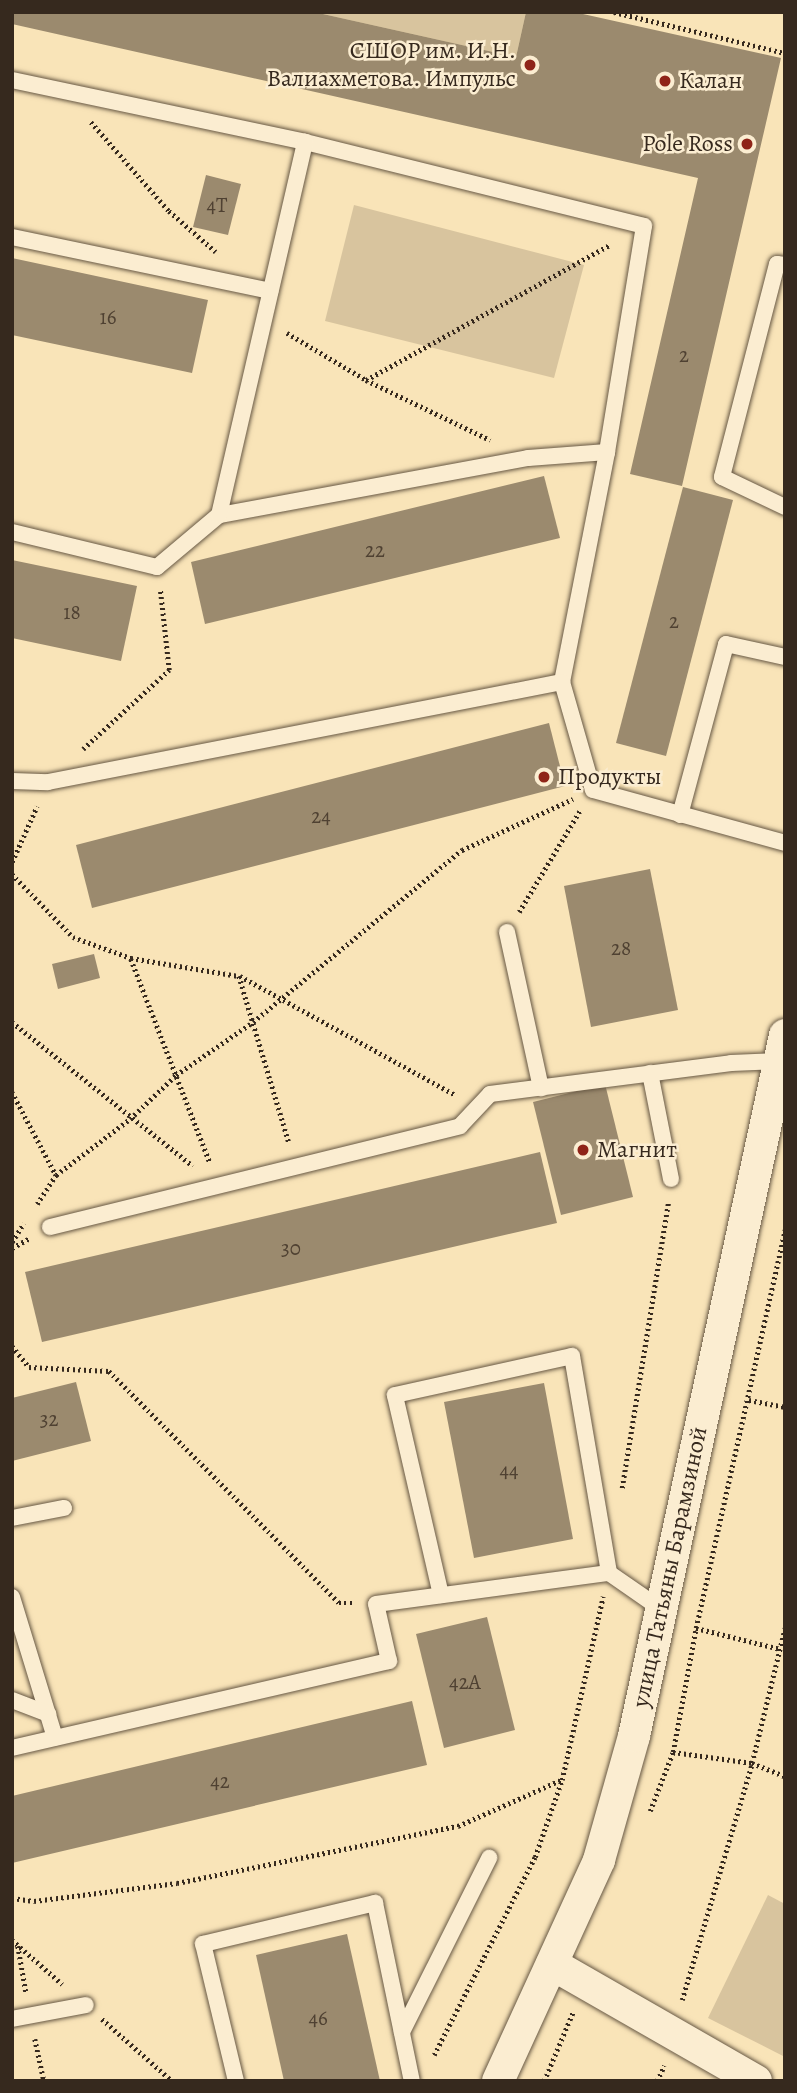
<!DOCTYPE html>
<meta charset="utf-8">
<style>
body{margin:0}
#map{position:relative;width:797px;height:2093px;overflow:hidden;background:#f9e4b8;font-family:Alegreya,serif}
div>[style]{position:absolute}
[style*='--x']{left:calc(var(--x)*1px);top:calc(var(--y)*1px);width:calc(var(--w)*1px);rotate:calc(var(--a)*1deg)}
.green>*{inset:0;background:#d8c49e}
.building>*{inset:0;background:#9b8a6e}
.path>*{height:4.5px;margin-top:-2.25px;transform-origin:0;background:repeating-linear-gradient(90deg,#36291e 0 2px,transparent 0 5.5px)}
.roads{filter:drop-shadow(0 0 2px #675844) drop-shadow(0 0 2px #675844)}
.lane>*{height:16px;margin:-8px;padding:0 8px;transform-origin:8px;border-radius:8px;background:#fbedd1}
.street>*{height:32px;margin:-16px;padding:0 16px;transform-origin:16px;border-radius:16px;background:#fbedd1}
.dots>*{width:19px;height:19px;translate:-50% -50%;box-sizing:border-box;border:4px solid #fbedd1;border-radius:50%}
span{translate:-50% -50%;white-space:nowrap;text-align:center;line-height:1.15;-webkit-text-stroke:5px #fbedd1;paint-order:stroke}
.number-label{font-size:21px;color:#4f4132}
.number-label span{-webkit-text-stroke-width:0}
.poi-label{font-size:24px;color:#36291e}
.right{translate:-100% -50%;text-align:right}
.left{translate:0 -50%;text-align:left}
.street-label{font-size:24px;color:#36291e}
.frame{position:absolute;inset:0;border:14px solid #36291e;pointer-events:none}
</style>
<div id="map">
<div class="green">
<i style="clip-path:polygon(314px 12px,526px 12px,516px 57px)"></i>
<i style="clip-path:polygon(354px 205px,584px 265px,554px 378px,325px 321px)"></i>
<i style="clip-path:polygon(768px 1895px,785px 1904px,785px 2057px,708px 2018px)"></i>
</div>
<div class="building">
<i style="clip-path:polygon(12px 12px,314px 12px,516px 57px,526px 12px,574px 12px,781px 58px,682px 486px,630px 474px,698px 178px,12px 24px)"></i>
<i style="clip-path:polygon(206px 175px,241px 184px,228px 235px,193px 227px)"></i>
<i style="clip-path:polygon(12px 258px,208px 300px,192px 373px,12px 335px)"></i>
<i style="clip-path:polygon(544px 476px,560px 538px,205px 624px,191px 562px)"></i>
<i style="clip-path:polygon(683px 487px,733px 500px,666px 756px,616px 743px)"></i>
<i style="clip-path:polygon(12px 560px,137px 586px,121px 661px,12px 638px)"></i>
<i style="clip-path:polygon(549px 723px,565px 786px,92px 908px,76px 845px)"></i>
<i style="clip-path:polygon(650px 869px,678px 1010px,591px 1027px,564px 886px)"></i>
<i style="clip-path:polygon(94px 954px,100px 978px,58px 989px,52px 964px)"></i>
<i style="clip-path:polygon(605px 1084px,633px 1197px,561px 1215px,533px 1102px)"></i>
<i style="clip-path:polygon(540px 1152px,557px 1223px,42px 1342px,25px 1272px)"></i>
<i style="clip-path:polygon(76px 1382px,91px 1441px,12px 1461px,12px 1398px)"></i>
<i style="clip-path:polygon(544px 1383px,573px 1539px,474px 1558px,444px 1402px)"></i>
<i style="clip-path:polygon(487px 1617px,515px 1730px,444px 1748px,416px 1634px)"></i>
<i style="clip-path:polygon(412px 1701px,427px 1765px,12px 1863px,12px 1796px)"></i>
<i style="clip-path:polygon(347px 1934px,380px 2081px,284px 2081px,256px 1955px)"></i>
</div>
<div class="path">
<i style="--x:614;--y:12;--w:176;--a:13.5"></i>
<i style="--x:91;--y:122;--w:118;--a:48.8"></i>
<i style="--x:169;--y:211;--w:62;--a:41.1"></i>
<i style="--x:287;--y:333;--w:92;--a:30.7"></i>
<i style="--x:366;--y:380;--w:138;--a:25.8"></i>
<i style="--x:366;--y:380;--w:279;--a:-29"></i>
<i style="--x:83;--y:749;--w:117;--a:-42.6"></i>
<i style="--x:169;--y:670;--w:81;--a:-96.3"></i>
<i style="--x:12;--y:862;--w:61;--a:-65.9"></i>
<i style="--x:12;--y:874;--w:88;--a:45.9"></i>
<i style="--x:73;--y:937;--w:62;--a:19.9"></i>
<i style="--x:131;--y:958;--w:109;--a:9.5"></i>
<i style="--x:239;--y:976;--w:174;--a:73.3"></i>
<i style="--x:519;--y:912;--w:120;--a:-59"></i>
<i style="--x:131;--y:959;--w:219;--a:68.8"></i>
<i style="--x:240;--y:976;--w:247;--a:28.9"></i>
<i style="--x:12;--y:1022;--w:231;--a:38.5"></i>
<i style="--x:12;--y:1092;--w:94;--a:62.1"></i>
<i style="--x:37;--y:1204;--w:35;--a:-57"></i>
<i style="--x:56;--y:1175;--w:93;--a:-37.1"></i>
<i style="--x:130;--y:1119;--w:64;--a:-43.7"></i>
<i style="--x:176;--y:1075;--w:93;--a:-34.5"></i>
<i style="--x:253;--y:1022;--w:271;--a:-39.5"></i>
<i style="--x:462;--y:850;--w:122;--a:-24.7"></i>
<i style="--x:12;--y:1242;--w:22;--a:-58"></i>
<i style="--x:12;--y:1248;--w:21;--a:-29"></i>
<i style="--x:12;--y:1346;--w:27;--a:51"></i>
<i style="--x:29;--y:1367;--w:80;--a:2.9"></i>
<i style="--x:109;--y:1371;--w:327;--a:45.2"></i>
<i style="--x:339;--y:1603;--w:13;--a:0"></i>
<i style="--x:749;--y:1400;--w:37;--a:11"></i>
<i style="--x:622;--y:1488;--w:289;--a:-80.8"></i>
<i style="--x:696;--y:1628;--w:87;--a:14"></i>
<i style="--x:673;--y:1752;--w:80;--a:7.9"></i>
<i style="--x:752;--y:1763;--w:35;--a:22"></i>
<i style="--x:650;--y:1811;--w:63;--a:-68.7"></i>
<i style="--x:673;--y:1752;--w:126;--a:-79.5"></i>
<i style="--x:696;--y:1628;--w:408;--a:-77.4"></i>
<i style="--x:12;--y:1898;--w:22;--a:8"></i>
<i style="--x:34;--y:1901;--w:144;--a:-7.2"></i>
<i style="--x:177;--y:1883;--w:287;--a:-11.5"></i>
<i style="--x:458;--y:1826;--w:113;--a:-24.1"></i>
<i style="--x:12;--y:1940;--w:67;--a:41.3"></i>
<i style="--x:18;--y:1946;--w:47;--a:80.1"></i>
<i style="--x:682;--y:2000;--w:247;--a:-73.5"></i>
<i style="--x:752;--y:1763;--w:139;--a:-76.3"></i>
<i style="--x:102;--y:2019;--w:94;--a:41.5"></i>
<i style="--x:35;--y:2039;--w:43;--a:77.9"></i>
<i style="--x:434;--y:2055;--w:222;--a:-63"></i>
<i style="--x:535;--y:1857;--w:82;--a:-70.7"></i>
<i style="--x:562;--y:1780;--w:188;--a:-77.4"></i>
<i style="--x:544;--y:2081;--w:75;--a:-67.2"></i>
<i style="--x:657;--y:2081;--w:17;--a:-65"></i>
</div>
<div class="roads">
<div class="lane">
<i style="--x:12;--y:80;--w:299;--a:11.9"></i>
<i style="--x:305;--y:142;--w:349;--a:13.9"></i>
<i style="--x:644;--y:226;--w:229;--a:99.3"></i>
<i style="--x:607;--y:452;--w:79;--a:175.7"></i>
<i style="--x:528;--y:458;--w:314;--a:169.5"></i>
<i style="--x:219;--y:515;--w:81;--a:140"></i>
<i style="--x:157;--y:567;--w:149;--a:-166.4"></i>
<i style="--x:12;--y:237;--w:264;--a:11.8"></i>
<i style="--x:785;--y:265;--w:8;--a:-173"></i>
<i style="--x:777;--y:264;--w:220;--a:104.5"></i>
<i style="--x:722;--y:477;--w:70;--a:25.5"></i>
<i style="--x:219;--y:515;--w:383;--a:-77"></i>
<i style="--x:562;--y:682;--w:234;--a:-78.9"></i>
<i style="--x:12;--y:781;--w:36;--a:2"></i>
<i style="--x:48;--y:782;--w:524;--a:-11.01"></i>
<i style="--x:562;--y:682;--w:112;--a:74"></i>
<i style="--x:593;--y:790;--w:199;--a:15.4"></i>
<i style="--x:680;--y:815;--w:177;--a:-74.9"></i>
<i style="--x:726;--y:644;--w:60;--a:12.4"></i>
<i style="--x:507;--y:932;--w:160;--a:77.7"></i>
<i style="--x:650;--y:1073;--w:108;--a:78.8"></i>
<i style="--x:50;--y:1227;--w:422;--a:-13.8"></i>
<i style="--x:460;--y:1126;--w:44;--a:-46.8"></i>
<i style="--x:490;--y:1094;--w:243;--a:-7.3"></i>
<i style="--x:731;--y:1063;--w:48;--a:-2.4"></i>
<i style="--x:12;--y:1518;--w:53;--a:-10.9"></i>
<i style="--x:441;--y:1595;--w:205;--a:-103"></i>
<i style="--x:395;--y:1395;--w:181;--a:-12.4"></i>
<i style="--x:572;--y:1356;--w:220;--a:80.3"></i>
<i style="--x:12;--y:1597;--w:147;--a:73"></i>
<i style="--x:12;--y:1700;--w:39;--a:21"></i>
<i style="--x:12;--y:1748;--w:387;--a:-13"></i>
<i style="--x:389;--y:1661;--w:58;--a:-102.8"></i>
<i style="--x:376;--y:1604;--w:235;--a:-7.6"></i>
<i style="--x:609;--y:1573;--w:63;--a:34.7"></i>
<i style="--x:12;--y:2019;--w:75;--a:-10.7"></i>
<i style="--x:402;--y:2032;--w:195;--a:-63.4"></i>
<i style="--x:236;--y:2081;--w:141;--a:-103.5"></i>
<i style="--x:203;--y:1944;--w:177;--a:-13.4"></i>
<i style="--x:375;--y:1903;--w:182;--a:78.3"></i>
</div>
<div class="street">
<i style="--x:552;--y:1964;--w:235;--a:29.8"></i>
<i style="--x:498;--y:2081;--w:243;--a:-65.4"></i>
<i style="--x:599;--y:1860;--w:129;--a:-74.2"></i>
<i style="--x:634;--y:1736;--w:717;--a:-77.84"></i>
</div>
</div>
<div class="dots">
<i style="left:530px;top:65px;background:#8f2418"></i>
<i style="left:665px;top:81px;background:#8f2418"></i>
<i style="left:747px;top:144px;background:#8f2418"></i>
<i style="left:544px;top:777px;background:#8f2418"></i>
<i style="left:583px;top:1150px;background:#8f2418"></i>
</div>
<div class="number-label">
<span style="left:217px;top:205px">4Т</span>
<span style="left:108px;top:317px">16</span>
<span style="left:684px;top:355px">2</span>
<span style="left:375px;top:550px">22</span>
<span style="left:72px;top:612px">18</span>
<span style="left:674px;top:621px">2</span>
<span style="left:321px;top:816px">24</span>
<span style="left:621px;top:948px">28</span>
<span style="left:291px;top:1248px">30</span>
<span style="left:49px;top:1419px">32</span>
<span style="left:509px;top:1470px">44</span>
<span style="left:465px;top:1682px">42А</span>
<span style="left:220px;top:1781px">42</span>
<span style="left:318px;top:2018px">46</span>
</div>
<div class="poi-label">
<span class="right" style="left:516px;top:65px">СШОР им. И.Н.<br>Валиахметова. Импульс</span>
<span class="left" style="left:679px;top:81px">Калан</span>
<span class="right" style="left:733px;top:144px">Pole Ross</span>
<span class="left" style="left:558px;top:777px">Продукты</span>
<span class="left" style="left:597px;top:1150px">Магнит</span>
</div>
<div class="street-label">
<span style="left:670px;top:1567px;rotate:-78deg">улица Татьяны Барамзиной</span>
</div>
<div class="frame"></div>
</div>
